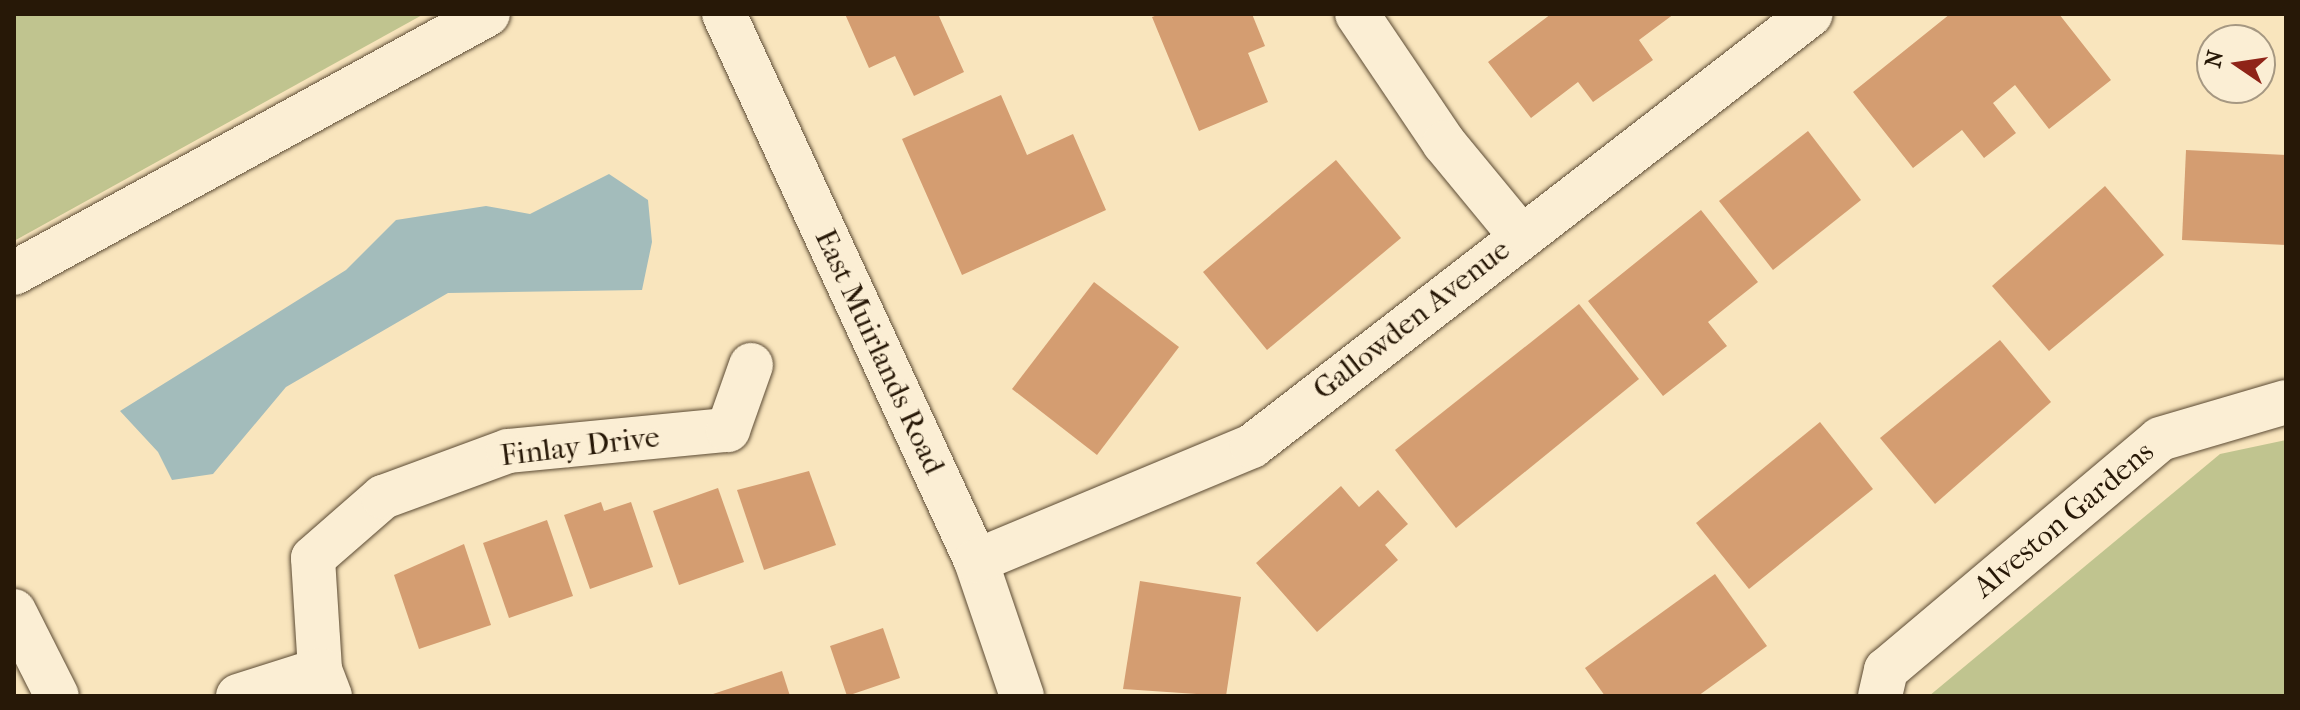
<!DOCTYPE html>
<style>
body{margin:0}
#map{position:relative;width:2300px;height:710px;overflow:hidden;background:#f9e5bd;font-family:"IM FELL French Canon",serif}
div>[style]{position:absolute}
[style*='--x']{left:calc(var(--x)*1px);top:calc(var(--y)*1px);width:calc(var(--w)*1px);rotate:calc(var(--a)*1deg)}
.green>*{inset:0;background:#c0c48f}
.water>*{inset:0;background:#a3bcbb}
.building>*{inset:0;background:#d49d71}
.roads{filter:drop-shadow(0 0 2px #5c4b34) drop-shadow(0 0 2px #5c4b34)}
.minor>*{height:44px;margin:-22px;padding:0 22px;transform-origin:22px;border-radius:22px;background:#fbeed4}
span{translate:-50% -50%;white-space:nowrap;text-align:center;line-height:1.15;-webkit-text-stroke:8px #fbeed4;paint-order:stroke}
.street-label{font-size:30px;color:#271807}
.frame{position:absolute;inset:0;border:16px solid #271807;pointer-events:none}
.north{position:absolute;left:2196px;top:24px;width:80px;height:80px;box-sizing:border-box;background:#fbeed4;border:2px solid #a69882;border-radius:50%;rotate:283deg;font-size:22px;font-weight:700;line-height:32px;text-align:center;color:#271807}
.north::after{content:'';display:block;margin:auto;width:28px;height:36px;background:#8f2418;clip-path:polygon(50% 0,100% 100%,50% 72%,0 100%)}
</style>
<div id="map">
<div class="green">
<i style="clip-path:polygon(14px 14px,424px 14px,14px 241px)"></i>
<i style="clip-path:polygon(2286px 440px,2286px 696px,1929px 696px,2220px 454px)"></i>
</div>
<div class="water">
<i style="clip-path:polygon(609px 174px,648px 200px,652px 242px,642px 290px,448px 293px,286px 387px,213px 474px,172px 480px,158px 452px,120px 411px,346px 270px,396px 220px,486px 206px,530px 214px)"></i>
</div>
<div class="building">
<i style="clip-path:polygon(845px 14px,938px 14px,964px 72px,914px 96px,895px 56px,869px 68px)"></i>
<i style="clip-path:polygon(1160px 14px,1252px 14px,1265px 46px,1248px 53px,1268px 102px,1199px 131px,1152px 17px)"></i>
<i style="clip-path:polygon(1551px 14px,1674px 14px,1639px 40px,1653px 60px,1593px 102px,1578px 82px,1531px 118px,1488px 62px)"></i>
<i style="clip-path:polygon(1950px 14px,2059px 14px,2111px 80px,2049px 129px,2015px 85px,1993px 103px,2016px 133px,1984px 158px,1962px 130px,1913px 168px,1853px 92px)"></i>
<i style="clip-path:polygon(1001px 95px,1027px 155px,1073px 134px,1106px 210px,962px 275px,902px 139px)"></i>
<i style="clip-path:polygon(1808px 131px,1861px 200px,1773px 270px,1719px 201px)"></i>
<i style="clip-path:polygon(2186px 150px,2286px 155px,2286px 245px,2182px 240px)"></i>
<i style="clip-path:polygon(1336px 160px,1401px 238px,1267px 350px,1203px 272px)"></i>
<i style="clip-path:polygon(2105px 186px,2164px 255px,2049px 351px,1992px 286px)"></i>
<i style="clip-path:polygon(1701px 210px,1758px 282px,1708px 322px,1727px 346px,1663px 396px,1588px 301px)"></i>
<i style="clip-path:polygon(1094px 282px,1179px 347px,1097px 455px,1012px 389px)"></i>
<i style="clip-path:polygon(1579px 304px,1639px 379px,1456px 528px,1395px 450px)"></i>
<i style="clip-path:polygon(2000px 340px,2051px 402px,1935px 504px,1880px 438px)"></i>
<i style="clip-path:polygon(1820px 422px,1873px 489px,1749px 589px,1696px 523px)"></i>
<i style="clip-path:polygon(809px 471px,836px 545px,764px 570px,737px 490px)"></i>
<i style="clip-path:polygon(1341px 486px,1359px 507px,1378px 490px,1408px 524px,1385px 545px,1398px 560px,1317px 632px,1256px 563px)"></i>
<i style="clip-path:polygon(718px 488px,744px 562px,679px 585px,653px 511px)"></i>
<i style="clip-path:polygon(601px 502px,604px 511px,631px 502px,653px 567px,590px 589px,564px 515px)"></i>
<i style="clip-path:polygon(547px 520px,573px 596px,509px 618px,483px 543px)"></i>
<i style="clip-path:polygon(464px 544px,491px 625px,419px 649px,394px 575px)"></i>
<i style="clip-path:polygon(1715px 574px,1767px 646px,1698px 696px,1605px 696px,1585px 668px)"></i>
<i style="clip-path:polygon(1140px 581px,1241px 597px,1226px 696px,1123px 689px)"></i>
<i style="clip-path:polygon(883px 628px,900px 678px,847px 696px,830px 646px)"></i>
<i style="clip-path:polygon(782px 671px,790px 696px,710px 696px,710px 695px)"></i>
</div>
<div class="roads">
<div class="minor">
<i style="--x:724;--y:14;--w:602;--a:65.26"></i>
<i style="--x:976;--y:561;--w:143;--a:71.2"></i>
<i style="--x:1357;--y:14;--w:156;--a:56"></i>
<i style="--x:1444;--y:143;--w:118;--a:50.5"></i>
<i style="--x:14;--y:273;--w:540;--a:-28.65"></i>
<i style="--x:976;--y:561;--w:299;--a:-22.6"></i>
<i style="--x:1252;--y:446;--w:706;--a:-37.7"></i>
<i style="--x:14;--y:611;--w:95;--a:63.2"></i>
<i style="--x:320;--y:670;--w:112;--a:-93.6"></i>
<i style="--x:313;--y:558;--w:93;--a:-41.1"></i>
<i style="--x:383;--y:497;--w:133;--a:-20.2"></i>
<i style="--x:508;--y:451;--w:221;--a:-5.5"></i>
<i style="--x:728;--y:430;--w:69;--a:-70.5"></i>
<i style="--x:238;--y:696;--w:86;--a:-17.6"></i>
<i style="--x:320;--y:670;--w:28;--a:69"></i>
<i style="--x:1880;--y:696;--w:27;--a:-77"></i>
<i style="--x:1886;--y:670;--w:358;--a:-40.1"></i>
<i style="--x:2160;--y:439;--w:131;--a:-16.4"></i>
</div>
</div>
<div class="street-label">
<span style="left:1412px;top:320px;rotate:-38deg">Gallowden Avenue</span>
<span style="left:879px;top:352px;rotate:65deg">East Muirlands Road</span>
<span style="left:580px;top:447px;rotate:-7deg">Finlay Drive</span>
<span style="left:2064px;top:520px;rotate:-40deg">Alveston Gardens</span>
</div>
<div class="frame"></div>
<div class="north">N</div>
</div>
